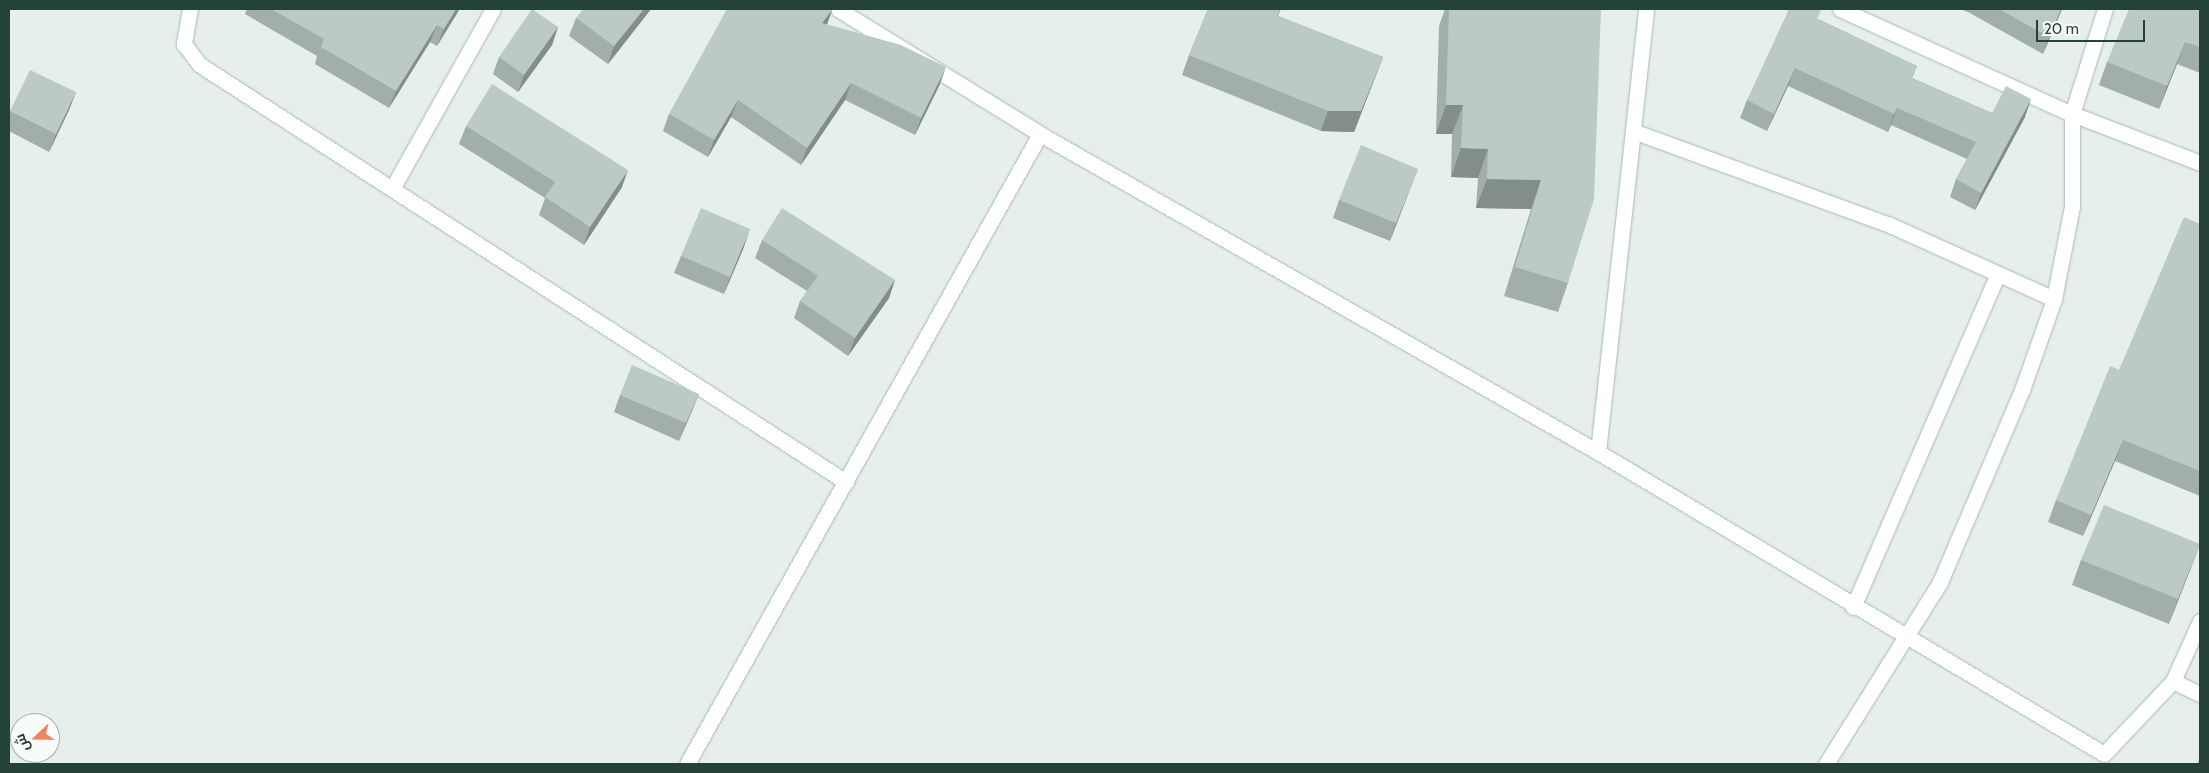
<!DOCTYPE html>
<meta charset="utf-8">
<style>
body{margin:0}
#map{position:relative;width:2209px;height:773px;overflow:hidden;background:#e6efeb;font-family:Cabin,Cairo,sans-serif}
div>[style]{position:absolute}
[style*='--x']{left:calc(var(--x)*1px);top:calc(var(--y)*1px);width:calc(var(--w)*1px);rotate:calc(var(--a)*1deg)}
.roads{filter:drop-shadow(0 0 1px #a8b8b2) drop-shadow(0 0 1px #a8b8b2)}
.street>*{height:15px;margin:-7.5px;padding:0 7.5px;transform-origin:7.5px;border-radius:7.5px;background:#fff}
.secondary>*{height:15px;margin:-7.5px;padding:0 7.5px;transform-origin:7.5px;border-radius:7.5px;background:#fff}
.wall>*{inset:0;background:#a1aea9}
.shaded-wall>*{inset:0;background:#838d89}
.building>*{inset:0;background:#bbcac4}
span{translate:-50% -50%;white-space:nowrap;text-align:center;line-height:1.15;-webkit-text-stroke:4px #f7fbf9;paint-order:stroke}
.frame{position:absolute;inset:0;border:10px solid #24423a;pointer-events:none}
.north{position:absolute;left:10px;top:713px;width:50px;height:50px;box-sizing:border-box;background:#f7fbf9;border:1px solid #a3b1ad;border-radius:50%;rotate:249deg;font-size:14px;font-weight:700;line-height:20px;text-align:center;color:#24423a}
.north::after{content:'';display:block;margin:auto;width:18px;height:22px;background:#f4845f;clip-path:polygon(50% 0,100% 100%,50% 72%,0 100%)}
.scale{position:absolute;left:2036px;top:20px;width:109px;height:22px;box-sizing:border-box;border:2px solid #24423a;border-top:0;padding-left:6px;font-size:15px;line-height:18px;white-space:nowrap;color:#24423a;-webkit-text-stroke:4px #f7fbf9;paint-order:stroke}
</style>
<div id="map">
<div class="roads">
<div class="street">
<i style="--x:190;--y:9;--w:36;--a:100"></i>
<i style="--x:184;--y:44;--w:26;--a:53"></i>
<i style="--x:200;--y:65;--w:769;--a:32.84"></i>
<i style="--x:838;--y:9;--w:238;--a:31.7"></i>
<i style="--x:1840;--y:9;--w:255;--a:24.4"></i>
<i style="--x:2072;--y:114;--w:137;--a:20.9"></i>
<i style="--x:1633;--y:131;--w:274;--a:20.1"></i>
<i style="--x:1890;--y:225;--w:180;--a:24.3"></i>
<i style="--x:393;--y:187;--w:204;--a:-60.7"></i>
<i style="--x:1598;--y:452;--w:589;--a:30.83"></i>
<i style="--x:2104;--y:754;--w:100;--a:-46.6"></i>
<i style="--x:1853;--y:607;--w:363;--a:-66.5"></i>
<i style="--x:2200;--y:621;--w:66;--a:114.2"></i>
<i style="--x:2173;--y:681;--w:30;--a:26"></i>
<i style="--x:1826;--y:764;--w:215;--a:-57.9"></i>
<i style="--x:1940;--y:582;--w:209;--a:-66.9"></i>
<i style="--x:2022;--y:390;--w:96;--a:-70.6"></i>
<i style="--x:2054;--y:299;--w:95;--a:-79"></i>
<i style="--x:2072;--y:206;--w:92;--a:-90"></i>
<i style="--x:2072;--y:114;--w:110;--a:-72.6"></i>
</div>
<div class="secondary">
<i style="--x:687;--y:764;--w:722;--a:-60.74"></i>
<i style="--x:1040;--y:134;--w:642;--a:29.68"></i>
<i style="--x:1598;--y:452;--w:446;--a:-83.8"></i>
</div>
</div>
<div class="wall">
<i style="clip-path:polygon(247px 9px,459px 9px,437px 46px,430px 42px,389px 108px,315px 64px,317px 56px,245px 14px)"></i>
<i style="clip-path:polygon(651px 9px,608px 64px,569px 36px,576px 18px)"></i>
<i style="clip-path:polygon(1208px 9px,1281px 9px,1278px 16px,1383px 57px,1354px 132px,1321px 131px,1182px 75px,1189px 55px)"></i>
<i style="clip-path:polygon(1445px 9px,1601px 9px,1568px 283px,1558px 312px,1504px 296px,1531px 209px,1476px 208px,1478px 178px,1451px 177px,1452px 134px,1436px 134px,1439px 26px)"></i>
<i style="clip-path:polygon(1960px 9px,2062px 9px,2043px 54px,1968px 12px)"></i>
<i style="clip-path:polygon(2200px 9px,2200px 73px,2177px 64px,2159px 109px,2099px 85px,2107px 62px)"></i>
<i style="clip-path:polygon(832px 10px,827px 25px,940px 84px,915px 135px,845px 100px,801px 165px,731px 117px,708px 157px,663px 131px,669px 114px)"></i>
<i style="clip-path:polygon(1818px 19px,1917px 66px,1912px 78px,1992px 113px,2025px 117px,1975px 210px,1950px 197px,1956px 179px,1967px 159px,1891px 125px,1888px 132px,1788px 86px,1767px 131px,1740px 118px,1747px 100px)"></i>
<i style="clip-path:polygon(558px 27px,552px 45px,518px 92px,493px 74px,499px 57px)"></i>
<i style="clip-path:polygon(76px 92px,69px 110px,49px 152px,9px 131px,9px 115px,10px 111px)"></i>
<i style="clip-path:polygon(466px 126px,622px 187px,584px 245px,539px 215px,545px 198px,459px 144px)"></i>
<i style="clip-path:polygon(1418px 169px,1390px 241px,1333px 218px,1339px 200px)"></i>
<i style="clip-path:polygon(2200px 224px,2200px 496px,2115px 461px,2083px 536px,2048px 522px,2056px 500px,2119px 370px)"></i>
<i style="clip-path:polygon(762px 240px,895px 280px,889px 298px,848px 356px,794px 318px,800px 301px,807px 291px,755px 258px)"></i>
<i style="clip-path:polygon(744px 247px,724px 294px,674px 273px,681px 256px)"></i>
<i style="clip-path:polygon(699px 394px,692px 411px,679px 441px,614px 412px,620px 395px)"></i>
<i style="clip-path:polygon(2200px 544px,2169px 624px,2072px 585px,2081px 560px)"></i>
</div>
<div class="shaded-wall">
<i style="clip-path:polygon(456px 9px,459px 9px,458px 12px,437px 46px,444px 29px)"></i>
<i style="clip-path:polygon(644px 9px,651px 9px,608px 64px,614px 46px)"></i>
<i style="clip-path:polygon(2061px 9px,2062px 9px,2043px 54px,2049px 37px)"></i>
<i style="clip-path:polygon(832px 10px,826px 27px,822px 23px)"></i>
<i style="clip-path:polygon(437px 25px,430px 42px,389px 108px,396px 91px)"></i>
<i style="clip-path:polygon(558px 27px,552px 45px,518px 92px,524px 75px)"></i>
<i style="clip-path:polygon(2185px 42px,2177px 64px,2159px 109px,2167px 86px)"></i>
<i style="clip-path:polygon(1383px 57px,1354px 132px,1321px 131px,1328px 111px)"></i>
<i style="clip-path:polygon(946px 67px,940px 84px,915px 135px,921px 118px)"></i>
<i style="clip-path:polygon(1795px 68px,1788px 86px,1767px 131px,1774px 114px)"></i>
<i style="clip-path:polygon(851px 83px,845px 100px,801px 165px,807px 148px)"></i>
<i style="clip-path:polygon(76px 92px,69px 110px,49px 152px,56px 134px)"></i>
<i style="clip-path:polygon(2031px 99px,2025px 117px,1975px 210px,1981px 193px)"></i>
<i style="clip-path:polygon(738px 100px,731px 117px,708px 157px,714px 140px)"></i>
<i style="clip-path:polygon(1446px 105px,1463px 105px,1452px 134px,1436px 134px)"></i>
<i style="clip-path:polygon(1897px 108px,1891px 125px,1888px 132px,1894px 114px)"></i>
<i style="clip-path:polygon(1461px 148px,1488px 149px,1478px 178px,1451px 177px)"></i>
<i style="clip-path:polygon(1418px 169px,1411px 186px,1390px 241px,1396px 223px)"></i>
<i style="clip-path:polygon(628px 170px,622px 187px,584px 245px,590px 227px)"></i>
<i style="clip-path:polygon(1487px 179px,1541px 180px,1531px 209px,1476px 208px)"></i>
<i style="clip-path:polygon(750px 229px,744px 247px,724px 294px,730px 277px)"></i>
<i style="clip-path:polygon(895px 280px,889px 298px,848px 356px,855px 338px)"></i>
<i style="clip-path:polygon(699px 394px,692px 411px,679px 441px,686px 423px)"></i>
<i style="clip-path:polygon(2123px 440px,2115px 461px,2083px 536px,2091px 515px)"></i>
<i style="clip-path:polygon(2200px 544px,2191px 568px,2169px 624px,2178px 599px)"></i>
</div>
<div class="building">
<i style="clip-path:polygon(271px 9px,456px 9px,444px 29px,437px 25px,396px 91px,321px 47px,324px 39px)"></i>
<i style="clip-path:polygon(532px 9px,558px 27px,524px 75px,499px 57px)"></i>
<i style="clip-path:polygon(583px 9px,644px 9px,614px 46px,576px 18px)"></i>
<i style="clip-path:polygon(727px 9px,830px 9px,832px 10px,822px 23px,901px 45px,946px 67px,921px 118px,851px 83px,807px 148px,738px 100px,714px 140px,669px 114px)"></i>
<i style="clip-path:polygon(1208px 9px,1280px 9px,1277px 16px,1383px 57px,1361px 111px,1328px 111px,1189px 55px)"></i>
<i style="clip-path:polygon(1449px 9px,1601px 9px,1594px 199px,1568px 283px,1515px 267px,1541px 180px,1487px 179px,1488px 149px,1461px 148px,1463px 105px,1446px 105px)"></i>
<i style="clip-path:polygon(1789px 9px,1816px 9px,1821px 11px,1817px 19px,1917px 66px,1911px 78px,1992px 113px,2006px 86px,2031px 99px,1981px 193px,1956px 179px,1976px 142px,1897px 108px,1894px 114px,1795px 68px,1774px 114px,1747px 100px)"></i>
<i style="clip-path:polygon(1999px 9px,2061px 9px,2049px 37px)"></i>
<i style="clip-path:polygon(2129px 9px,2200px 9px,2200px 47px,2185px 42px,2167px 86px,2107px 62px)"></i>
<i style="clip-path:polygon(30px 70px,76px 92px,56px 134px,10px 111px)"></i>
<i style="clip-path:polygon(492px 84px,628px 170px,590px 227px,545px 197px,555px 182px,466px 126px)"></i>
<i style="clip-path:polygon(1361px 145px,1418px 169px,1396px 223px,1339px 200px)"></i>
<i style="clip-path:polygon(701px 208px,750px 229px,730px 277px,681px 256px)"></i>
<i style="clip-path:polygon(782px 208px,895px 280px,855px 338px,800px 301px,818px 276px,762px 240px)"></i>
<i style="clip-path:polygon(2184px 217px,2200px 224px,2200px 471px,2123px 440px,2091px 515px,2056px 500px,2110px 366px,2119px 370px)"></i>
<i style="clip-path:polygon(632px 365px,699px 394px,686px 423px,620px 395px)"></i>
<i style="clip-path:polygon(2104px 505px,2200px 544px,2178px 599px,2081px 560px)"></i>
<i style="clip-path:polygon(2200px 756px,2200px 764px,2197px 764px)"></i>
</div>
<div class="frame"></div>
<div class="north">ش</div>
<div class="scale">20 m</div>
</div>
